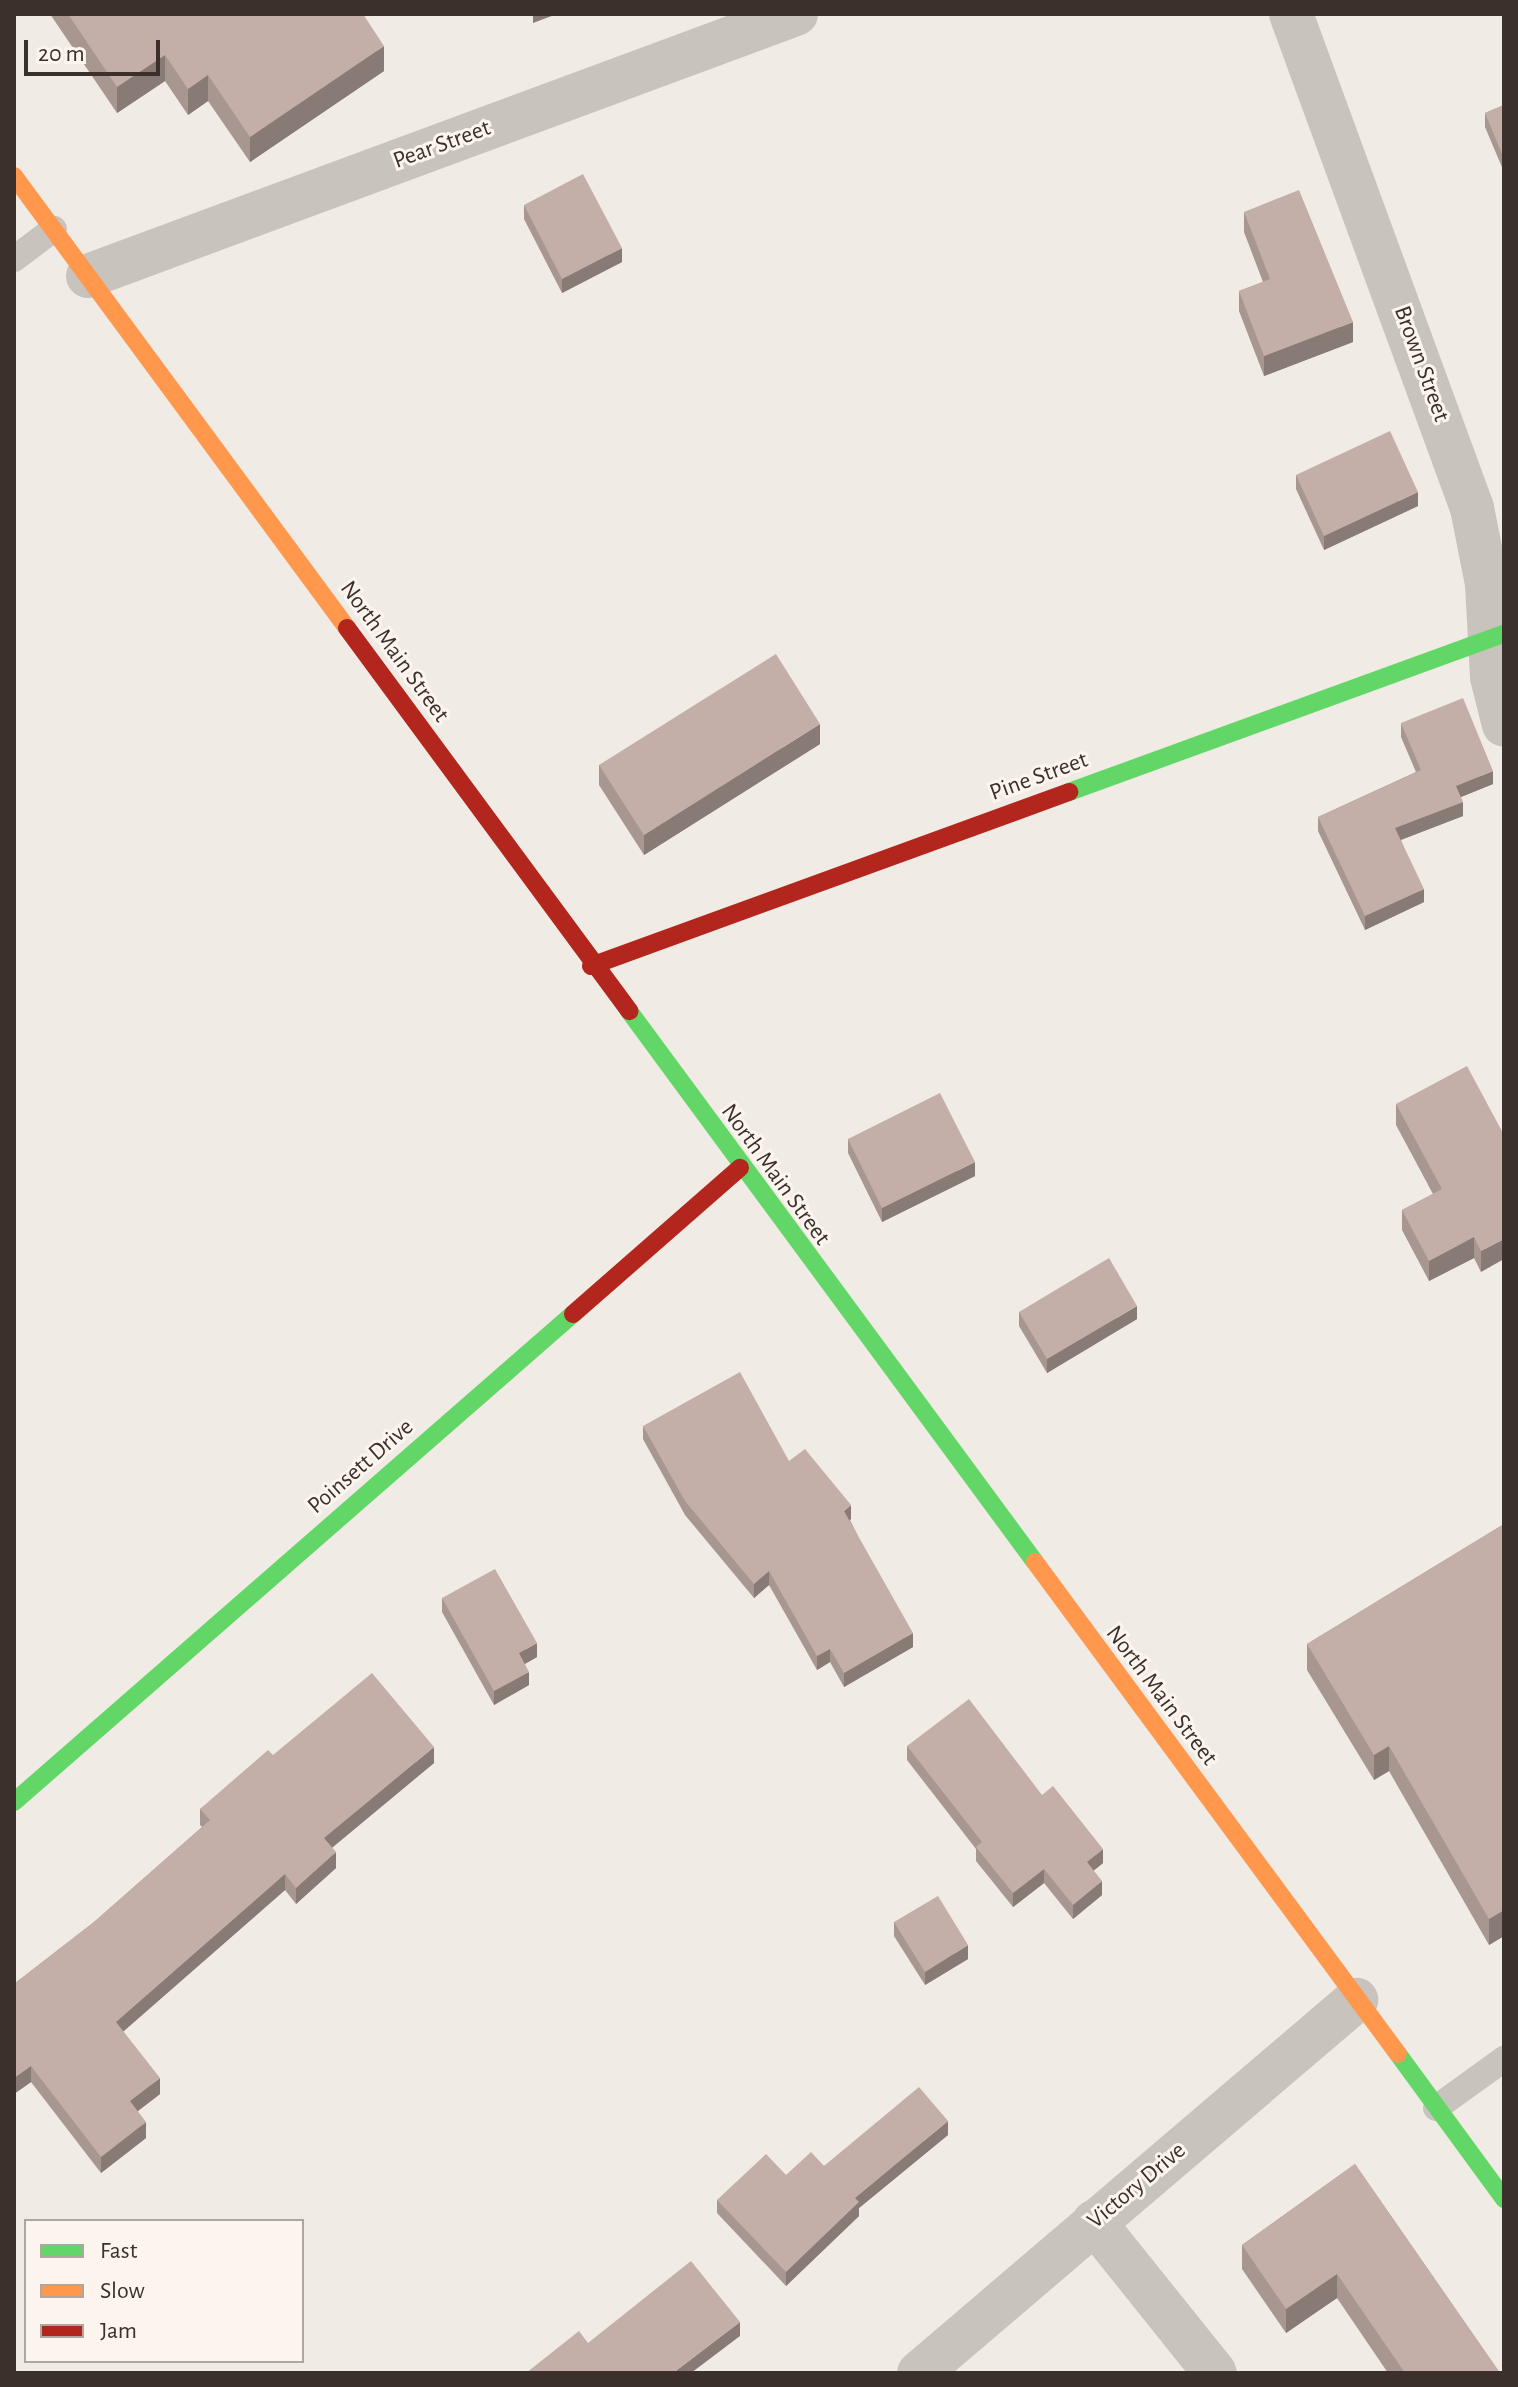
<!DOCTYPE html>
<style>
body{margin:0}
#map{position:relative;width:1518px;height:2387px;overflow:hidden;background:#f0ebe5;font-family:"Alegreya Sans",sans-serif}
div>[style]{position:absolute}
[style*='--x']{left:calc(var(--x)*1px);top:calc(var(--y)*1px);width:calc(var(--w)*1px);rotate:calc(var(--a)*1deg)}
.lane>*{height:26px;margin:-13px;padding:0 13px;transform-origin:13px;border-radius:13px;background:#c9c3be}
.street>*{height:44px;margin:-22px;padding:0 22px;transform-origin:22px;border-radius:22px;background:#c9c3be}
.fast>*{height:18px;margin:-9px;padding:0 9px;transform-origin:9px;border-radius:9px;background:#63d668}
.slow>*{height:18px;margin:-9px;padding:0 9px;transform-origin:9px;border-radius:9px;background:#ff974d}
.jam>*{height:18px;margin:-9px;padding:0 9px;transform-origin:9px;border-radius:9px;background:#b3261e}
.wall>*{inset:0;background:#a89690}
.shaded-wall>*{inset:0;background:#887a75}
.building>*{inset:0;background:#c3afa7}
span{translate:-50% -50%;white-space:nowrap;text-align:center;line-height:1.15;-webkit-text-stroke:6px #fbf5ee;paint-order:stroke}
.street-label{font-size:24px;color:#3b302b}
.frame{position:absolute;inset:0;border:16px solid #3b302b;pointer-events:none}
.legend{position:absolute;left:24px;top:2219px;width:280px;height:144px;box-sizing:border-box;background:#fbf5ee;border:2px solid #aea6a0;margin:0;padding:10px 14px;list-style:none;font-size:24px;color:#3b302b}
.legend li{display:flex;align-items:center;gap:16px;height:40px}
.legend b{width:40px;border:2px solid #aea6a0}
.scale{position:absolute;left:24px;top:40px;width:136px;height:36px;box-sizing:border-box;border:4px solid #3b302b;border-top:0;padding-left:10px;font-size:24px;line-height:28px;white-space:nowrap;color:#3b302b;-webkit-text-stroke:6px #fbf5ee;paint-order:stroke}
</style>
<div id="map">
<div class="lane">
<i style="--x:14;--y:259;--w:50;--a:-36.9"></i>
<i style="--x:1436;--y:2108;--w:84;--a:-35.8"></i>
</div>
<div class="street">
<i style="--x:1291;--y:14;--w:526;--a:69.88"></i>
<i style="--x:1472;--y:508;--w:77;--a:78.8"></i>
<i style="--x:1487;--y:584;--w:93;--a:86.9"></i>
<i style="--x:1492;--y:677;--w:49;--a:76"></i>
<i style="--x:88;--y:276;--w:755;--a:-20.31"></i>
<i style="--x:1094;--y:2222;--w:193;--a:51.3"></i>
<i style="--x:919;--y:2373;--w:575;--a:-40.48"></i>
</div>
<div class="fast">
<i style="--x:1069;--y:792;--w:463;--a:-20"></i>
<i style="--x:629;--y:1011;--w:684;--a:53.62"></i>
<i style="--x:14;--y:1802;--w:742;--a:-41.12"></i>
<i style="--x:1398;--y:2054;--w:180;--a:53.8"></i>
</div>
<div class="slow">
<i style="--x:14;--y:176;--w:561;--a:53.62"></i>
<i style="--x:1035;--y:1562;--w:611;--a:53.58"></i>
</div>
<div class="jam">
<i style="--x:347;--y:628;--w:476;--a:53.6"></i>
<i style="--x:591;--y:966;--w:509;--a:-20"></i>
<i style="--x:573;--y:1314;--w:222;--a:-41.2"></i>
</div>
<div class="wall">
<i style="clip-path:polygon(50px 14px,363px 14px,384px 71px,250px 162px,208px 101px,188px 115px,165px 81px,117px 113px)"></i>
<i style="clip-path:polygon(1504px 105px,1504px 172px,1485px 127px,1485px 113px)"></i>
<i style="clip-path:polygon(524px 205px,622px 262px,562px 293px,524px 219px)"></i>
<i style="clip-path:polygon(1244px 212px,1353px 342px,1264px 376px,1239px 311px,1239px 291px,1263px 282px,1244px 232px)"></i>
<i style="clip-path:polygon(1296px 475px,1418px 506px,1324px 550px,1296px 489px)"></i>
<i style="clip-path:polygon(1401px 723px,1493px 784px,1461px 797px,1463px 816px,1401px 840px,1424px 902px,1365px 930px,1318px 831px,1318px 817px,1416px 772px,1401px 737px)"></i>
<i style="clip-path:polygon(820px 744px,644px 855px,599px 785px,599px 765px)"></i>
<i style="clip-path:polygon(1396px 1104px,1504px 1135px,1481px 1272px,1474px 1258px,1429px 1281px,1402px 1230px,1402px 1210px,1433px 1194px,1396px 1125px)"></i>
<i style="clip-path:polygon(848px 1139px,975px 1176px,882px 1222px,848px 1153px)"></i>
<i style="clip-path:polygon(1019px 1312px,1137px 1319px,1047px 1373px,1019px 1326px)"></i>
<i style="clip-path:polygon(643px 1426px,789px 1461px,851px 1519px,850px 1520px,913px 1647px,844px 1687px,830px 1662px,817px 1670px,769px 1585px,754px 1598px,685px 1515px,643px 1439px)"></i>
<i style="clip-path:polygon(1504px 1524px,1504px 1936px,1489px 1945px,1389px 1771px,1374px 1780px,1307px 1670px,1307px 1644px)"></i>
<i style="clip-path:polygon(442px 1598px,537px 1657px,525px 1664px,529px 1685px,494px 1705px,442px 1612px)"></i>
<i style="clip-path:polygon(907px 1746px,1042px 1795px,1103px 1863px,1093px 1871px,1102px 1895px,1073px 1919px,1044px 1883px,1013px 1907px,976px 1861px,976px 1849px,907px 1760px)"></i>
<i style="clip-path:polygon(273px 1755px,434px 1763px,332px 1848px,336px 1868px,296px 1904px,285px 1890px,123px 2031px,160px 2094px,138px 2111px,146px 2138px,101px 2173px,31px 2082px,14px 2094px,14px 1984px,94px 1922px,202px 1827px,200px 1825px,200px 1809px)"></i>
<i style="clip-path:polygon(894px 1922px,968px 1959px,925px 1985px,894px 1936px)"></i>
<i style="clip-path:polygon(948px 2135px,859px 2208px,859px 2216px,786px 2286px,717px 2213px,717px 2200px,786px 2175px)"></i>
<i style="clip-path:polygon(1355px 2164px,1500px 2373px,1388px 2373px,1337px 2298px,1286px 2333px,1242px 2269px,1242px 2245px)"></i>
</div>
<div class="shaded-wall">
<i style="clip-path:polygon(533px 14px,557px 14px,533px 23px)"></i>
<i style="clip-path:polygon(384px 46px,384px 71px,250px 162px,250px 137px)"></i>
<i style="clip-path:polygon(165px 55px,165px 81px,117px 113px,117px 87px)"></i>
<i style="clip-path:polygon(208px 75px,208px 101px,188px 115px,188px 89px)"></i>
<i style="clip-path:polygon(622px 248px,622px 262px,562px 293px,562px 279px)"></i>
<i style="clip-path:polygon(1353px 322px,1353px 342px,1264px 376px,1264px 356px)"></i>
<i style="clip-path:polygon(1418px 492px,1418px 506px,1324px 550px,1324px 536px)"></i>
<i style="clip-path:polygon(820px 724px,820px 744px,644px 855px,644px 835px)"></i>
<i style="clip-path:polygon(1493px 771px,1493px 784px,1456px 799px,1456px 786px)"></i>
<i style="clip-path:polygon(1463px 802px,1463px 816px,1395px 842px,1395px 828px)"></i>
<i style="clip-path:polygon(1424px 889px,1424px 902px,1365px 930px,1365px 916px)"></i>
<i style="clip-path:polygon(975px 1162px,975px 1176px,882px 1222px,882px 1208px)"></i>
<i style="clip-path:polygon(1474px 1237px,1474px 1258px,1429px 1281px,1429px 1261px)"></i>
<i style="clip-path:polygon(1504px 1239px,1504px 1259px,1481px 1272px,1481px 1251px)"></i>
<i style="clip-path:polygon(1137px 1306px,1137px 1319px,1047px 1373px,1047px 1359px)"></i>
<i style="clip-path:polygon(851px 1505px,851px 1519px,844px 1524px,844px 1511px)"></i>
<i style="clip-path:polygon(769px 1571px,769px 1585px,754px 1598px,754px 1584px)"></i>
<i style="clip-path:polygon(913px 1633px,913px 1647px,844px 1687px,844px 1673px)"></i>
<i style="clip-path:polygon(537px 1643px,537px 1657px,519px 1667px,519px 1653px)"></i>
<i style="clip-path:polygon(830px 1649px,830px 1662px,817px 1670px,817px 1656px)"></i>
<i style="clip-path:polygon(529px 1672px,529px 1685px,494px 1705px,494px 1691px)"></i>
<i style="clip-path:polygon(1389px 1746px,1389px 1771px,1374px 1780px,1374px 1755px)"></i>
<i style="clip-path:polygon(434px 1747px,434px 1763px,324px 1854px,324px 1838px)"></i>
<i style="clip-path:polygon(1103px 1849px,1103px 1863px,1087px 1876px,1087px 1862px)"></i>
<i style="clip-path:polygon(336px 1852px,336px 1868px,296px 1904px,296px 1888px)"></i>
<i style="clip-path:polygon(1044px 1869px,1044px 1883px,1013px 1907px,1013px 1893px)"></i>
<i style="clip-path:polygon(285px 1874px,285px 1890px,116px 2038px,116px 2022px)"></i>
<i style="clip-path:polygon(1102px 1881px,1102px 1895px,1073px 1919px,1073px 1905px)"></i>
<i style="clip-path:polygon(1504px 1910px,1504px 1936px,1489px 1945px,1489px 1919px)"></i>
<i style="clip-path:polygon(968px 1945px,968px 1959px,925px 1985px,925px 1972px)"></i>
<i style="clip-path:polygon(31px 2066px,31px 2082px,14px 2094px,14px 2078px)"></i>
<i style="clip-path:polygon(160px 2078px,160px 2094px,130px 2117px,130px 2101px)"></i>
<i style="clip-path:polygon(948px 2121px,948px 2135px,859px 2208px,859px 2216px,786px 2286px,786px 2272px,855px 2198px)"></i>
<i style="clip-path:polygon(146px 2122px,146px 2138px,101px 2173px,101px 2157px)"></i>
<i style="clip-path:polygon(1337px 2274px,1337px 2298px,1286px 2333px,1286px 2309px)"></i>
<i style="clip-path:polygon(740px 2322px,740px 2336px,691px 2373px,673px 2373px)"></i>
</div>
<div class="building">
<i style="clip-path:polygon(68px 14px,363px 14px,384px 46px,250px 137px,208px 75px,188px 89px,165px 55px,117px 87px)"></i>
<i style="clip-path:polygon(1504px 105px,1504px 159px,1485px 113px)"></i>
<i style="clip-path:polygon(583px 174px,622px 248px,562px 279px,524px 205px)"></i>
<i style="clip-path:polygon(1299px 190px,1353px 322px,1264px 356px,1239px 291px,1270px 279px,1244px 212px)"></i>
<i style="clip-path:polygon(1390px 431px,1418px 492px,1324px 536px,1296px 475px)"></i>
<i style="clip-path:polygon(776px 654px,820px 724px,644px 835px,599px 765px)"></i>
<i style="clip-path:polygon(1463px 698px,1493px 771px,1456px 786px,1463px 802px,1395px 828px,1424px 889px,1365px 916px,1318px 817px,1421px 770px,1401px 723px)"></i>
<i style="clip-path:polygon(1467px 1066px,1504px 1135px,1504px 1239px,1481px 1251px,1474px 1237px,1429px 1261px,1402px 1210px,1442px 1189px,1396px 1104px)"></i>
<i style="clip-path:polygon(940px 1093px,975px 1162px,882px 1208px,848px 1139px)"></i>
<i style="clip-path:polygon(1109px 1258px,1137px 1306px,1047px 1359px,1019px 1312px)"></i>
<i style="clip-path:polygon(740px 1372px,789px 1461px,805px 1449px,851px 1505px,844px 1511px,913px 1633px,844px 1673px,830px 1649px,817px 1656px,769px 1571px,754px 1584px,685px 1501px,643px 1426px)"></i>
<i style="clip-path:polygon(1504px 1524px,1504px 1910px,1489px 1919px,1389px 1746px,1374px 1755px,1307px 1644px)"></i>
<i style="clip-path:polygon(495px 1569px,537px 1643px,519px 1653px,529px 1672px,494px 1691px,442px 1598px)"></i>
<i style="clip-path:polygon(372px 1673px,434px 1747px,324px 1838px,336px 1852px,296px 1888px,285px 1874px,116px 2022px,160px 2078px,130px 2101px,146px 2122px,101px 2157px,31px 2066px,14px 2078px,14px 1984px,94px 1922px,210px 1820px,200px 1809px,268px 1750px,273px 1755px)"></i>
<i style="clip-path:polygon(969px 1699px,1042px 1795px,1053px 1786px,1103px 1849px,1087px 1862px,1102px 1881px,1073px 1905px,1044px 1869px,1013px 1893px,976px 1847px,982px 1842px,907px 1746px)"></i>
<i style="clip-path:polygon(938px 1896px,968px 1945px,925px 1972px,894px 1922px)"></i>
<i style="clip-path:polygon(919px 2087px,948px 2121px,855px 2198px,859px 2202px,786px 2272px,717px 2200px,766px 2154px,786px 2175px,811px 2152px,824px 2166px)"></i>
<i style="clip-path:polygon(1355px 2164px,1500px 2373px,1405px 2373px,1337px 2274px,1286px 2309px,1242px 2245px)"></i>
<i style="clip-path:polygon(691px 2261px,740px 2322px,673px 2373px,526px 2373px,579px 2331px,588px 2343px)"></i>
</div>
<div class="street-label">
<span style="left:442px;top:145px;rotate:-20deg">Pear Street</span>
<span style="left:1421px;top:364px;rotate:70deg">Brown Street</span>
<span style="left:394px;top:652px;rotate:54deg">North Main Street</span>
<span style="left:1039px;top:777px;rotate:-20deg">Pine Street</span>
<span style="left:775px;top:1175px;rotate:54deg">North Main Street</span>
<span style="left:361px;top:1467px;rotate:-41deg">Poinsett Drive</span>
<span style="left:1161px;top:1696px;rotate:53deg">North Main Street</span>
<span style="left:1137px;top:2186px;rotate:-40deg">Victory Drive</span>
</div>
<div class="frame"></div>
<ul class="legend">
<li><b style="height:10px;background:#63d668"></b>Fast</li>
<li><b style="height:10px;background:#ff974d"></b>Slow</li>
<li><b style="height:10px;background:#b3261e"></b>Jam</li>
</ul>
<div class="scale">20 m</div>
</div>
